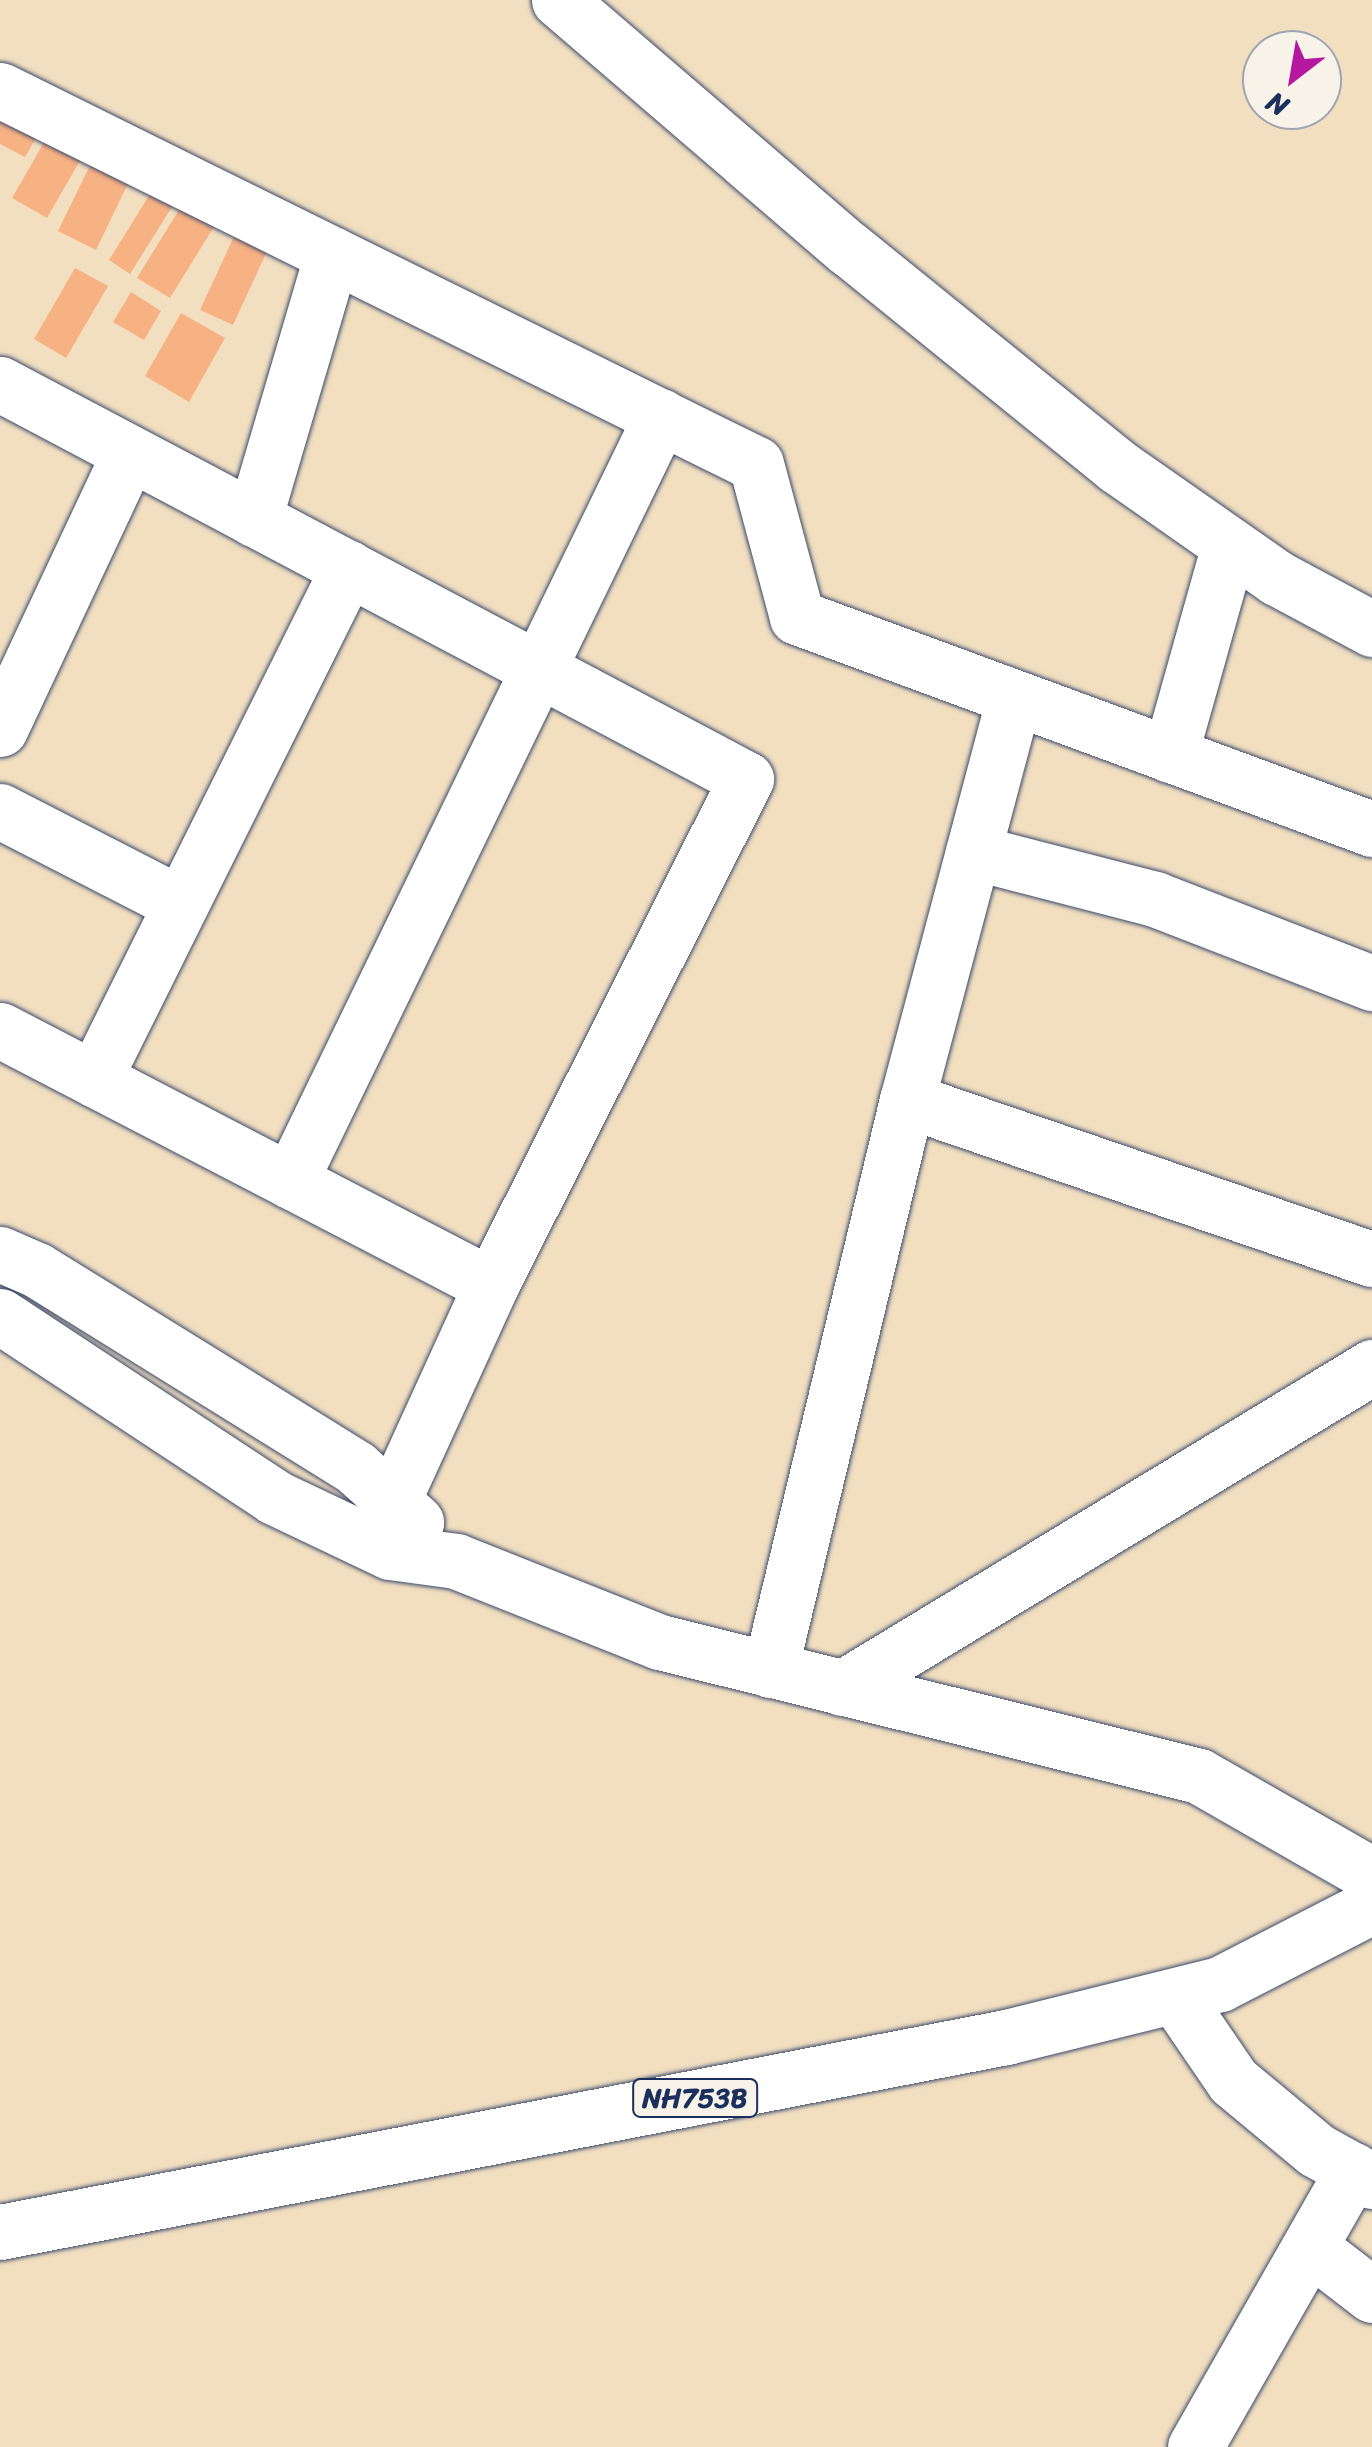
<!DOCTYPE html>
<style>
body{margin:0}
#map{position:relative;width:1372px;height:2447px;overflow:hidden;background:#f1dfc0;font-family:Sriracha,sans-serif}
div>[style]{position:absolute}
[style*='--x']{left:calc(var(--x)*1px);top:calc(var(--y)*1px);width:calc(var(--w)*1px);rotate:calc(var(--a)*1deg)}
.building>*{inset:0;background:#f7b284}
.roads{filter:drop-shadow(0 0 2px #3b496d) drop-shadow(0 0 2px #3b496d)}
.minor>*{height:55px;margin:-27.5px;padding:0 27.5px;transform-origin:27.5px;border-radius:27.5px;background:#fff}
.highway>*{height:55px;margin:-27.5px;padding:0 27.5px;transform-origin:27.5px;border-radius:27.5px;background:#fff}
span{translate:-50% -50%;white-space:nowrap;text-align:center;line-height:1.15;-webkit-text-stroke:10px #f7f3e8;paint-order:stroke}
.shield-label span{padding:2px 8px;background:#f7f3e8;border:2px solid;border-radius:8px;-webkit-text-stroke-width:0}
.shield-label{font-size:28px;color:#1b2f5e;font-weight:700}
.north{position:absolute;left:1242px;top:30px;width:100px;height:100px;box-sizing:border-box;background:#f7f3e8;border:2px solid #9fa5b1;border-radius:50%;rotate:211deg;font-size:28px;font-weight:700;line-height:40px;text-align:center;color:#1b2f5e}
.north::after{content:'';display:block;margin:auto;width:35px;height:45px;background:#b5179e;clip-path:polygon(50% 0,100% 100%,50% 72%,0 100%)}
</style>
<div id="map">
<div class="building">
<i style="clip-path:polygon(0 100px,44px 124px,25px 157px,0 144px)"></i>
<i style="clip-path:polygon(50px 132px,85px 152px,47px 218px,12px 198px)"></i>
<i style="clip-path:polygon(98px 149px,136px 167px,96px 250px,58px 231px)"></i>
<i style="clip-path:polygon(160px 178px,182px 191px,130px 274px,109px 260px)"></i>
<i style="clip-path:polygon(182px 205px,215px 225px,170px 298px,137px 278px)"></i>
<i style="clip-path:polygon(242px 219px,275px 234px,233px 325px,200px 310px)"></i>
<i style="clip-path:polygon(75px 268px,108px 286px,66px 358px,34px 339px)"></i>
<i style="clip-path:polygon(131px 292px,161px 311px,144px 340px,113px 322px)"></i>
<i style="clip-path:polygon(181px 313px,225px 338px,189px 402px,145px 376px)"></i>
</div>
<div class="roads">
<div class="minor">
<i style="--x:559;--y:0;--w:382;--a:40.7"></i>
<i style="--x:849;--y:249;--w:345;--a:39"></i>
<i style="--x:1117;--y:466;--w:195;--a:35"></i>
<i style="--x:1277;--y:578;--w:108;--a:28.2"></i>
<i style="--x:0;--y:90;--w:843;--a:26.32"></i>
<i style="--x:756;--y:464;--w:158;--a:75"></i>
<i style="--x:797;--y:617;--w:613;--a:20.24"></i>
<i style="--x:0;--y:384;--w:844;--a:27.9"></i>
<i style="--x:746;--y:779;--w:567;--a:116.75"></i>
<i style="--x:491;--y:1285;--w:236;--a:114.5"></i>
<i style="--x:254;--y:519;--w:276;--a:-73.6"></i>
<i style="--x:0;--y:729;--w:305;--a:-64.9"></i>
<i style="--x:1170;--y:755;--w:218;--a:-74.3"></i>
<i style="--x:0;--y:811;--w:203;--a:27.2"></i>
<i style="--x:973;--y:852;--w:188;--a:14.5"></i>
<i style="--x:1155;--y:899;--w:233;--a:21.2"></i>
<i style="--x:0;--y:1030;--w:553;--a:27.45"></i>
<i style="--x:94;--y:1079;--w:571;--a:-63.57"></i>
<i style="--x:907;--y:1100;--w:491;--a:18.9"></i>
<i style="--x:290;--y:1181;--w:850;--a:-64.13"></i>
<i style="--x:0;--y:1254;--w:40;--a:23.4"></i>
<i style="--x:37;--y:1270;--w:375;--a:31.8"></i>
<i style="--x:356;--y:1468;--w:81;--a:42"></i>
<i style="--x:0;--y:1316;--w:328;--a:33.4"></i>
<i style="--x:274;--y:1497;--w:128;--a:25.4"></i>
<i style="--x:390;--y:1552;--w:67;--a:7.8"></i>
<i style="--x:456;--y:1561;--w:219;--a:21.7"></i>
<i style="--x:660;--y:1642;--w:555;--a:13.96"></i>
<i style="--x:1199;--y:1776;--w:199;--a:29.8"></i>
<i style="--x:770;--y:1670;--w:586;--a:-76.49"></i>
<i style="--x:907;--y:1100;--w:416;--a:-75.1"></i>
<i style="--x:842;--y:1688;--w:620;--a:-31.2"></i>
<i style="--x:1175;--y:1996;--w:103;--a:55.7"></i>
<i style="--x:1233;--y:2081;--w:108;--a:39.7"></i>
<i style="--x:1316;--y:2150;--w:64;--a:29"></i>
<i style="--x:1311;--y:2248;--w:77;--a:37.6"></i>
<i style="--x:1195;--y:2447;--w:319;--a:-60.3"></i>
</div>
<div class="highway">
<i style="--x:0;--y:2232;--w:1025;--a:-10.97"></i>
<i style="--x:1006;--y:2037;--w:220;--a:-13.9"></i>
<i style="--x:1220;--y:1984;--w:171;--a:-27.2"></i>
</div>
</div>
<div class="shield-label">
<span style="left:695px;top:2098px">NH753B</span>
</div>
<div class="north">N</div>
</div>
